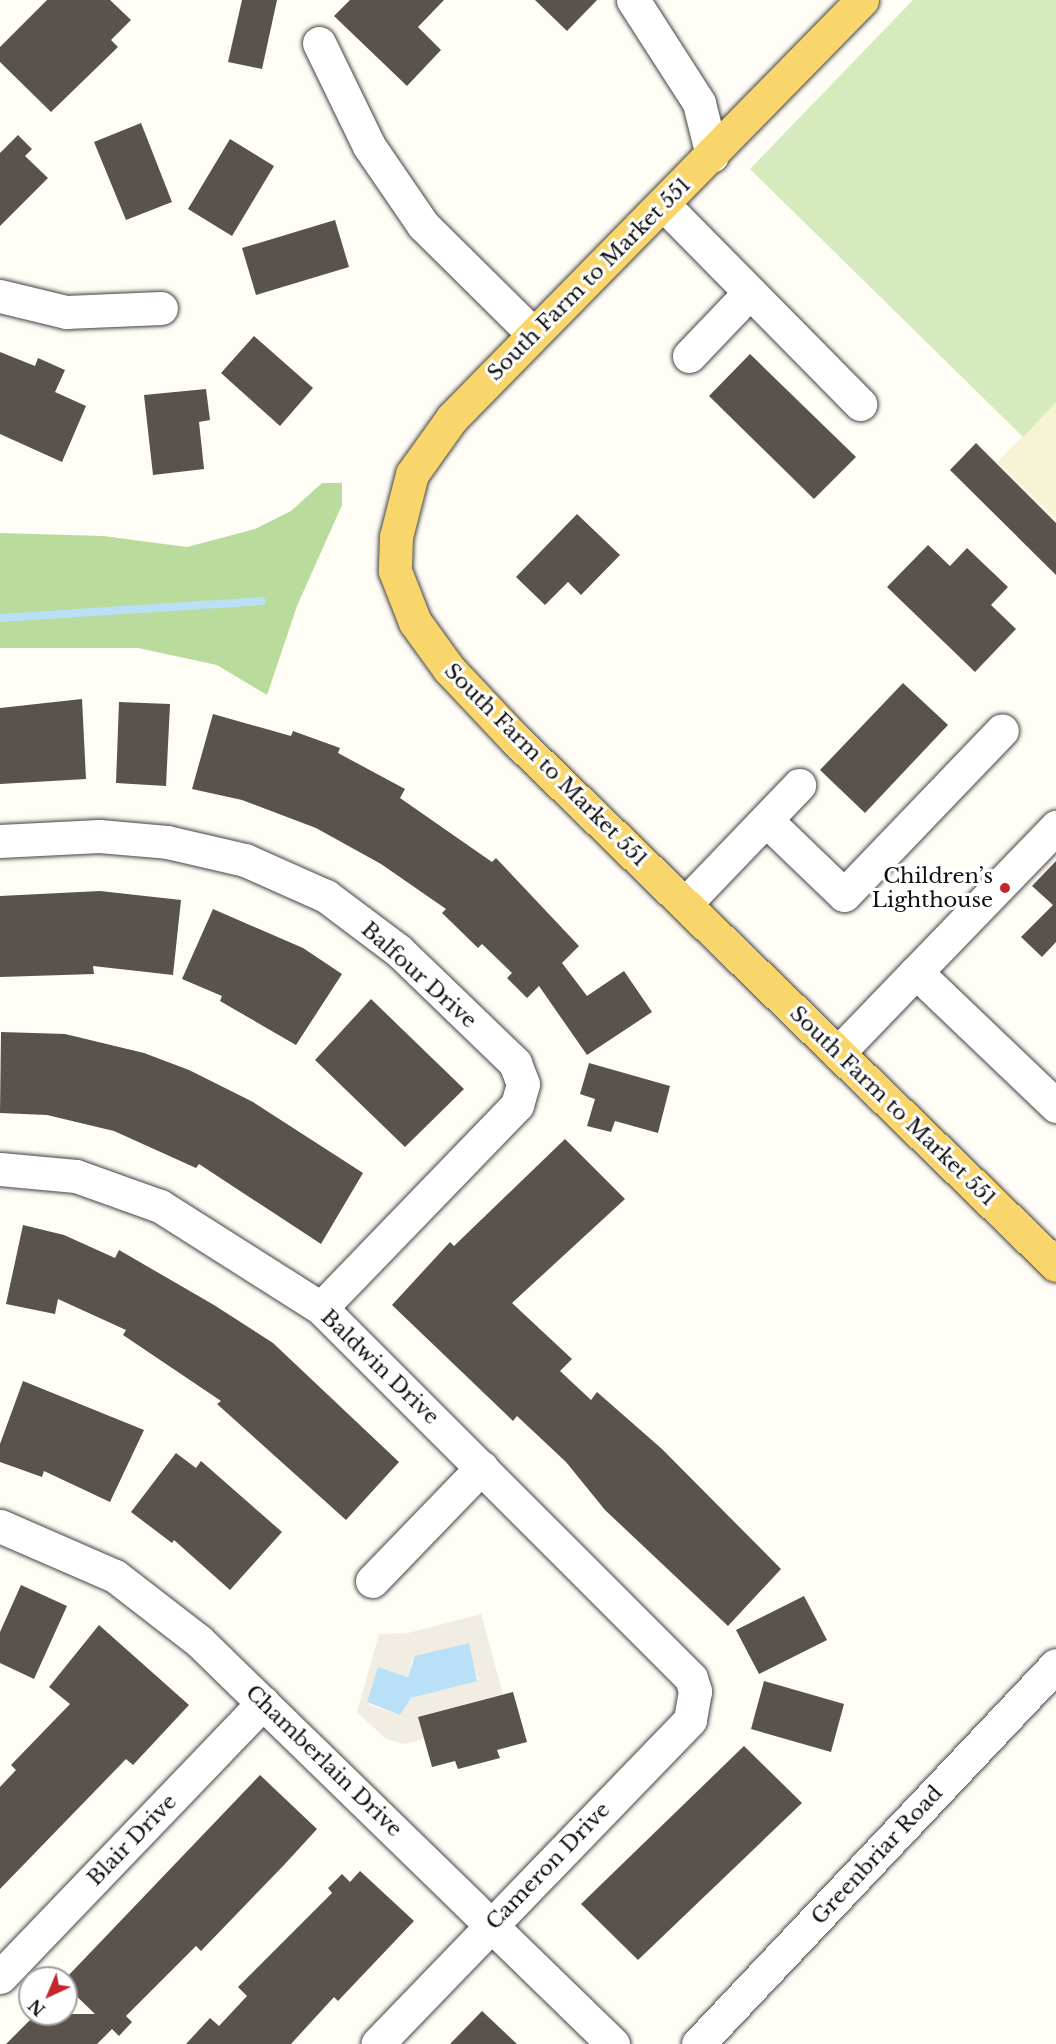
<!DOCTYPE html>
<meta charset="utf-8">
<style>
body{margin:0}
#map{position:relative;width:1056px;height:2044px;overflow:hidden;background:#fffdf5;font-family:"Libre Baskerville",serif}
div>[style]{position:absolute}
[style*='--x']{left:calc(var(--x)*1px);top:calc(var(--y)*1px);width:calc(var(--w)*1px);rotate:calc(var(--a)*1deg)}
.farmland>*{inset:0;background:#f6f3d4}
.green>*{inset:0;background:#d5ebbd}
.forest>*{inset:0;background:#b9dc9c}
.plaza>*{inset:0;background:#f1ede2}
.water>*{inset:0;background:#b9e0f7}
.stream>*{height:8px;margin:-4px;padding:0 4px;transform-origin:4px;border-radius:4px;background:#b9e0f7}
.building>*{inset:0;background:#5a524d}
.roads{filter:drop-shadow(0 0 2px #444) drop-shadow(0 0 2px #444)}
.minor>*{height:33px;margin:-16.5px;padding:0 16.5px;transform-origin:16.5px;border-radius:16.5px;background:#fff}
.major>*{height:33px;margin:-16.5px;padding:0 16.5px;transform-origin:16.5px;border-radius:16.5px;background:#f9d66b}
.dots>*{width:16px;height:16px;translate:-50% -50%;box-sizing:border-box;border:3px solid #fff;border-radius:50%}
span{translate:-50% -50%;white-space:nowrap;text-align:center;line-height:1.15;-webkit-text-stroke:6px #fff;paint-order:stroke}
.street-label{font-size:21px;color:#111}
.poi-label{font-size:21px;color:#111}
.right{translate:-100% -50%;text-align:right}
.north{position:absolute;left:18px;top:1966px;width:60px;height:60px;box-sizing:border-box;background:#fff;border:2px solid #a0a0a0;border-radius:50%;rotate:224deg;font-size:16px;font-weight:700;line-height:24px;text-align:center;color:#111}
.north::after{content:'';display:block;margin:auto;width:21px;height:27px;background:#c4262e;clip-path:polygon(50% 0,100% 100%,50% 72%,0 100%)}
</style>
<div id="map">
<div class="farmland">
<i style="clip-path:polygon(1056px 402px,1056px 519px,998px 462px)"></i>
</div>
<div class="green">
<i style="clip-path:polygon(913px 0,1056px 0,1056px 402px,1023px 437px,750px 169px)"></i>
</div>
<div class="forest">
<i style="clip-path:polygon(322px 483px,342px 483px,342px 505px,297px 606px,267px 695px,217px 665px,138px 648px,0 648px,0 533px,103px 536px,187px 547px,255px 529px,291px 511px)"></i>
</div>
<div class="plaza">
<i style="clip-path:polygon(evenodd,481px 1614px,503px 1694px,418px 1717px,424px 1739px,405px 1744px,386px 1739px,357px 1712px,379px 1634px,408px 1633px,481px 1614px,412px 1660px,480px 1678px,411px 1698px,400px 1715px,369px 1705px,378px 1667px,408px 1677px,412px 1660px)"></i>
</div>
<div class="water">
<i style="clip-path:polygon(469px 1643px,477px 1681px,411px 1698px,400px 1715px,367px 1702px,378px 1667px,408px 1677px,415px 1656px)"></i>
</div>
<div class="stream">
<i style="--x:0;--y:618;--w:262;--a:-3.7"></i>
</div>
<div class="building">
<i style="clip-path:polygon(47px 0,110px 0,131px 20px,111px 40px,118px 47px,51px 112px,0 62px,0 47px)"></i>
<i style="clip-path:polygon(242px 0,277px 0,262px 69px,228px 62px)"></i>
<i style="clip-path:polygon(350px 0,444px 0,418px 27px,441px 50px,407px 86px,334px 16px)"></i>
<i style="clip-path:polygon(535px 0,597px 0,567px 31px)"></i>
<i style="clip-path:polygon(141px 123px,172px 202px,126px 220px,94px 142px)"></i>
<i style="clip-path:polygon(18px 135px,32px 149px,25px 156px,48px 178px,0 226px,0 153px)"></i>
<i style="clip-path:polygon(230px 139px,274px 166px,232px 236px,188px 209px)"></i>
<i style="clip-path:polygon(335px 220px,349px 267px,256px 295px,242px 248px)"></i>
<i style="clip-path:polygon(254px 336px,313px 388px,280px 426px,221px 373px)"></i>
<i style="clip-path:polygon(0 352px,35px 366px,38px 358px,65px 370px,55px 392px,86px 406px,62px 462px,0 434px)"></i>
<i style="clip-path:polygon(750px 354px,856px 457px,814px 499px,709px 396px)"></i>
<i style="clip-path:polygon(206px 389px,210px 420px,199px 422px,204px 469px,153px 475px,144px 395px)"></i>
<i style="clip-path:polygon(976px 443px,1056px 523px,1056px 575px,950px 470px)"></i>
<i style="clip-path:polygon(577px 514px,620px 555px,581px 595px,568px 582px,545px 605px,516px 577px)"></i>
<i style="clip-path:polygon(928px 545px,950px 566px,967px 548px,1008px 587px,991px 605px,1016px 629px,975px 672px,887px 587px)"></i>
<i style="clip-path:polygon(903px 683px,948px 725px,865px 813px,820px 770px)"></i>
<i style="clip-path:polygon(82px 699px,86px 779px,0 784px,0 708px)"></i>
<i style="clip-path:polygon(119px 702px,170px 704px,166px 786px,116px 783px)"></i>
<i style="clip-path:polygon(213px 714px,291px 736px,293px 731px,340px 748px,338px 753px,405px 789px,400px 798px,492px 862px,496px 858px,579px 946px,562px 963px,587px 996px,624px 971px,652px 1012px,587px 1055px,539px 986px,527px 998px,507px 978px,512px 973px,482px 944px,478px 948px,442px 913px,446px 909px,381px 864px,316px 828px,242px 800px,192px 789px)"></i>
<i style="clip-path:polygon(1056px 861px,1056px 942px,1042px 957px,1021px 937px,1053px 905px,1032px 886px)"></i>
<i style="clip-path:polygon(100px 891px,181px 900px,173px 975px,93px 966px,94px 974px,0 977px,0 896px)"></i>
<i style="clip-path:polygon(213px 909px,303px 948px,342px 974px,296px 1045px,220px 1001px,222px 996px,182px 979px)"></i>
<i style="clip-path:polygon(371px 999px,464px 1089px,405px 1147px,315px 1060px)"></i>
<i style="clip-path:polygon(1px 1032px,65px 1034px,144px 1053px,189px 1070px,253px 1102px,363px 1173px,321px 1244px,199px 1164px,196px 1168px,114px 1131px,47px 1115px,0 1113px)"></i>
<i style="clip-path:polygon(589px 1063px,670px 1086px,658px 1133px,615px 1121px,611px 1132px,587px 1126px,595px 1099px,580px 1094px)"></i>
<i style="clip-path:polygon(565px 1139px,625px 1199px,512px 1303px,572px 1359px,560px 1371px,591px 1400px,597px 1392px,662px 1449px,781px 1569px,728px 1626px,605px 1510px,566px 1462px,517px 1416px,513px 1421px,392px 1305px,450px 1242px,454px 1246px)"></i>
<i style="clip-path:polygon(23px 1225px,64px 1235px,115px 1258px,119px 1250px,214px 1305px,273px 1343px,399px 1462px,346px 1520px,217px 1404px,221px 1401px,123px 1335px,126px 1330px,58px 1299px,55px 1314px,6px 1304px)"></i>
<i style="clip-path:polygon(23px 1381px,144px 1430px,110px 1502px,44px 1471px,42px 1477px,0 1462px,0 1444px)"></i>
<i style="clip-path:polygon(176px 1453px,196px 1468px,201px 1461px,282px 1532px,230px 1590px,174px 1540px,172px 1543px,131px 1512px)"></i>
<i style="clip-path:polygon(21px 1585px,67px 1606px,34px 1679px,0 1663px,0 1632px)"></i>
<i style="clip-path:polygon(804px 1596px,827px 1640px,759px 1674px,736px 1630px)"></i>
<i style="clip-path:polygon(99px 1625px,189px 1705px,133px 1765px,126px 1759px,0 1889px,0 1787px,16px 1770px,11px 1765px,70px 1704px,49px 1687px)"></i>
<i style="clip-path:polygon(764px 1681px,844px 1704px,831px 1752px,751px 1729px)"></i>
<i style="clip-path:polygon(513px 1692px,527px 1742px,497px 1750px,500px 1758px,458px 1769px,455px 1761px,432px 1767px,418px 1717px)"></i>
<i style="clip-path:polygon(744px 1746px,802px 1803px,638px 1960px,581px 1904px)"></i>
<i style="clip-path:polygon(260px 1775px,317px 1829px,284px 1865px,201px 1951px,196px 1946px,126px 2016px,132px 2022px,119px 2036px,112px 2029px,97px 2044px,6px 2044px,36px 2014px,95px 2014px,66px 1986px,66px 1978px)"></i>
<i style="clip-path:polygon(360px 1871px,414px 1921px,338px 2001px,334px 1997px,291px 2044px,186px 2044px,210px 2018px,219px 2026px,247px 1996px,238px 1987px,332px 1893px,328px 1888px,342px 1874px,350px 1882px)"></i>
<i style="clip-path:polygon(482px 2011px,517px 2044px,450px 2044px)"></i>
</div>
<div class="roads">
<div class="minor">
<i style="--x:633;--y:0;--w:122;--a:57.3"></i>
<i style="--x:699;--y:103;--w:54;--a:76"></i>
<i style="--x:319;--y:43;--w:114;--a:64.1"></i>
<i style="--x:369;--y:146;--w:96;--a:55.6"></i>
<i style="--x:423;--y:225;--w:155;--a:44.7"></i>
<i style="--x:663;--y:204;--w:281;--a:45.4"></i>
<i style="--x:0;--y:296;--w:68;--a:13.6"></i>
<i style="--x:66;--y:312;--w:95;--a:-2.4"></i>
<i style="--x:689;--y:356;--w:88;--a:-46.4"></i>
<i style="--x:766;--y:820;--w:108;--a:43.9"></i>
<i style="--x:844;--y:895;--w:228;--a:-46.2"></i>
<i style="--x:0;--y:841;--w:99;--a:-2.9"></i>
<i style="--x:99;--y:836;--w:68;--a:5"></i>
<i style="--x:167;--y:842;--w:80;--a:13"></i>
<i style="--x:245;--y:860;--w:89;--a:24"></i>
<i style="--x:326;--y:896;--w:90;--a:36.9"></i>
<i style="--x:398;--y:950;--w:163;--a:44"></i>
<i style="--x:515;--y:1063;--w:22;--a:69"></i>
<i style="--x:523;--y:1084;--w:22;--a:106"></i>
<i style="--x:517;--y:1105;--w:282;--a:134"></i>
<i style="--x:685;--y:904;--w:165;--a:-46.2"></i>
<i style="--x:916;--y:972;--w:202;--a:-46"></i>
<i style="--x:838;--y:1053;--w:112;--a:-46.1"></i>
<i style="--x:916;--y:972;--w:194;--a:43.7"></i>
<i style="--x:0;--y:1169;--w:76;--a:5.3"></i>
<i style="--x:76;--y:1176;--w:89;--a:19.7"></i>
<i style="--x:160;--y:1206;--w:191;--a:32.4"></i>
<i style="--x:321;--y:1308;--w:523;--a:45"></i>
<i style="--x:691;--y:1678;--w:14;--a:73"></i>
<i style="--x:695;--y:1691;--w:29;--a:100"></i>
<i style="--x:690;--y:1720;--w:450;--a:134"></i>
<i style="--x:0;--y:1526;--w:125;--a:23.5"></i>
<i style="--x:115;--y:1576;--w:106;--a:37.7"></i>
<i style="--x:199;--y:1641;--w:578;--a:44.23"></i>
<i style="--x:372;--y:1581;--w:158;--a:-46"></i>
<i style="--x:0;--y:1977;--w:380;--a:-46.2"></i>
<i style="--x:698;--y:2044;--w:521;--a:-46.63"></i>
</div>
<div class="major">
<i style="--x:862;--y:0;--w:586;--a:134.45"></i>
<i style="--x:452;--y:418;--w:69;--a:125.5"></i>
<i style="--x:412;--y:474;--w:65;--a:104.3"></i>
<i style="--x:396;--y:537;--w:34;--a:92"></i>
<i style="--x:395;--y:571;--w:55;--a:68.6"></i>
<i style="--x:415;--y:622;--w:58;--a:54.1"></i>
<i style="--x:449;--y:669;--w:98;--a:46.7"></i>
<i style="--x:516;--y:740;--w:753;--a:44.19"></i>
</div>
</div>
<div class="dots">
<i style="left:1005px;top:888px;background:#c4262e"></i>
</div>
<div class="street-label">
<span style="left:589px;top:279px;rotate:-45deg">South Farm to Market 551</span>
<span style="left:546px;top:765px;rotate:45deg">South Farm to Market 551</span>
<span style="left:419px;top:975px;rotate:42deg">Balfour Drive</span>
<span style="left:893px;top:1106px;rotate:44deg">South Farm to Market 551</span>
<span style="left:380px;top:1367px;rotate:44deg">Baldwin Drive</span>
<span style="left:324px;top:1761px;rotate:44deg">Chamberlain Drive</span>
<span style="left:132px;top:1840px;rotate:-46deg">Blair Drive</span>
<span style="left:877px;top:1855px;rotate:-47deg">Greenbriar Road</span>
<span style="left:548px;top:1866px;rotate:-46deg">Cameron Drive</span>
</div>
<div class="poi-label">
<span class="right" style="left:993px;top:888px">Children’s<br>Lighthouse</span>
</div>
<div class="north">N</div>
</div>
